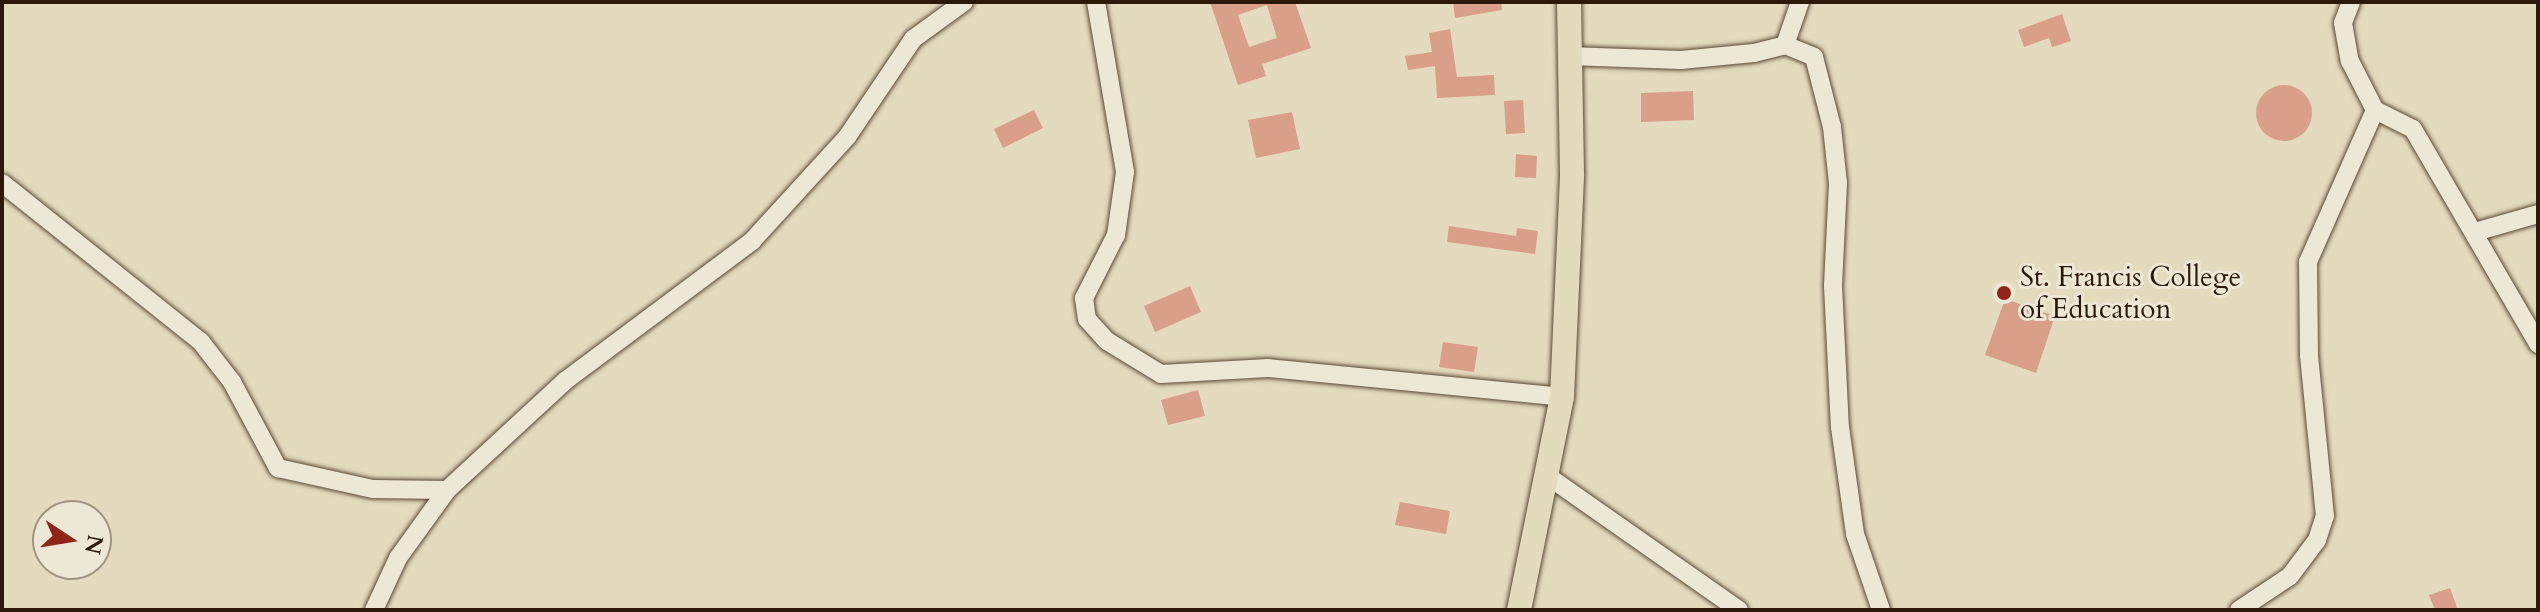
<!DOCTYPE html>
<style>
body{margin:0}
#map{position:relative;width:2540px;height:612px;overflow:hidden;background:#e4dabe;font-family:Cardo,serif}
div>[style]{position:absolute}
[style*='--x']{left:calc(var(--x)*1px);top:calc(var(--y)*1px);width:calc(var(--w)*1px);rotate:calc(var(--a)*1deg)}
.building>*{inset:0;background:#d99f8a}
.round{border-radius:50%}
.roads{filter:drop-shadow(0 0 2px #5a4936) drop-shadow(0 0 2px #5a4936)}
.minor>*{height:18px;margin:-9px;padding:0 9px;transform-origin:9px;border-radius:9px;background:#ede7d5}
.major>*{height:24px;margin:-12px;padding:0 12px;transform-origin:12px;border-radius:12px;background:#e4dabe}
.dots>*{width:22px;height:22px;translate:-50% -50%;box-sizing:border-box;border:4px solid #ede7d5;border-radius:50%}
span{translate:-50% -50%;white-space:nowrap;text-align:center;line-height:1.15;-webkit-text-stroke:6px #ede7d5;paint-order:stroke}
.poi-label{font-size:28px;color:#2c1909}
.left{translate:0 -50%;text-align:left}
.frame{position:absolute;inset:0;border:4px solid #2c1909;pointer-events:none}
.north{position:absolute;left:32px;top:500px;width:80px;height:80px;box-sizing:border-box;background:#ede7d5;border:2px solid #a09583;border-radius:50%;rotate:102deg;font-size:22px;font-weight:700;line-height:32px;text-align:center;color:#2c1909}
.north::after{content:'';display:block;margin:auto;width:28px;height:36px;background:#8f2418;clip-path:polygon(50% 0,100% 100%,50% 72%,0 100%)}
</style>
<div id="map">
<div class="building">
<i style="clip-path:polygon(evenodd,1210px 2px,1295px 2px,1311px 48px,1262px 64px,1266px 76px,1238px 85px,1210px 2px,1267px 5px,1277px 38px,1249px 47px,1238px 15px,1267px 5px)"></i>
<i style="clip-path:polygon(1453px 2px,1501px 2px,1502px 10px,1455px 18px)"></i>
<i style="clip-path:polygon(2062px 14px,2071px 41px,2052px 47px,2049px 38px,2024px 47px,2018px 30px)"></i>
<i style="clip-path:polygon(1450px 29px,1457px 77px,1494px 75px,1495px 95px,1437px 98px,1435px 66px,1408px 70px,1405px 56px,1432px 52px,1429px 33px)"></i>
<i class="round" style="left:2256px;top:85px;width:56px;height:56px"></i>
<i style="clip-path:polygon(1693px 91px,1694px 120px,1641px 122px,1641px 93px)"></i>
<i style="clip-path:polygon(1523px 100px,1525px 133px,1506px 134px,1504px 101px)"></i>
<i style="clip-path:polygon(1034px 110px,1043px 128px,1003px 148px,994px 129px)"></i>
<i style="clip-path:polygon(1292px 112px,1300px 149px,1256px 158px,1248px 120px)"></i>
<i style="clip-path:polygon(1516px 154px,1537px 156px,1536px 178px,1515px 177px)"></i>
<i style="clip-path:polygon(1449px 226px,1516px 236px,1517px 228px,1538px 231px,1535px 254px,1447px 242px)"></i>
<i style="clip-path:polygon(1190px 286px,1201px 312px,1155px 332px,1144px 306px)"></i>
<i style="clip-path:polygon(2005px 299px,2055px 316px,2036px 373px,1985px 355px)"></i>
<i style="clip-path:polygon(1443px 342px,1478px 347px,1474px 372px,1439px 367px)"></i>
<i style="clip-path:polygon(1198px 390px,1205px 416px,1168px 425px,1161px 400px)"></i>
<i style="clip-path:polygon(1400px 502px,1450px 511px,1446px 534px,1395px 525px)"></i>
<i style="clip-path:polygon(2450px 588px,2458px 610px,2435px 610px,2429px 595px)"></i>
</div>
<div class="roads">
<div class="minor">
<i style="--x:1096;--y:2;--w:172;--a:80.3"></i>
<i style="--x:1125;--y:172;--w:64;--a:98.1"></i>
<i style="--x:1116;--y:235;--w:71;--a:116.9"></i>
<i style="--x:1084;--y:298;--w:21;--a:82"></i>
<i style="--x:1087;--y:319;--w:30;--a:48"></i>
<i style="--x:1107;--y:341;--w:63;--a:31.4"></i>
<i style="--x:1161;--y:374;--w:107;--a:-3.2"></i>
<i style="--x:1268;--y:368;--w:295;--a:5.6"></i>
<i style="--x:2351;--y:2;--w:22;--a:111"></i>
<i style="--x:2343;--y:23;--w:39;--a:80"></i>
<i style="--x:2350;--y:61;--w:55;--a:63"></i>
<i style="--x:2375;--y:110;--w:42;--a:26.6"></i>
<i style="--x:2413;--y:129;--w:249;--a:59.8"></i>
<i style="--x:1785;--y:45;--w:31;--a:22"></i>
<i style="--x:1814;--y:57;--w:72;--a:75.6"></i>
<i style="--x:1832;--y:127;--w:56;--a:83.9"></i>
<i style="--x:1838;--y:183;--w:103;--a:92.8"></i>
<i style="--x:1833;--y:286;--w:141;--a:87.2"></i>
<i style="--x:1840;--y:427;--w:108;--a:82"></i>
<i style="--x:1855;--y:534;--w:80;--a:71.1"></i>
<i style="--x:1569;--y:56;--w:112;--a:2"></i>
<i style="--x:1681;--y:60;--w:73;--a:-5.5"></i>
<i style="--x:1754;--y:53;--w:32;--a:-14"></i>
<i style="--x:1785;--y:45;--w:46;--a:-70.8"></i>
<i style="--x:2;--y:183;--w:255;--a:38.6"></i>
<i style="--x:201;--y:342;--w:51;--a:52.2"></i>
<i style="--x:232;--y:382;--w:98;--a:61.9"></i>
<i style="--x:278;--y:468;--w:97;--a:12.5"></i>
<i style="--x:373;--y:489;--w:74;--a:0.8"></i>
<i style="--x:2475;--y:232;--w:66;--a:-15.9"></i>
<i style="--x:1549;--y:477;--w:232;--a:35"></i>
<i style="--x:374;--y:610;--w:57;--a:-65.2"></i>
<i style="--x:398;--y:558;--w:84;--a:-54.2"></i>
<i style="--x:447;--y:490;--w:161;--a:-42.7"></i>
<i style="--x:565;--y:381;--w:234;--a:-36.8"></i>
<i style="--x:752;--y:241;--w:141;--a:-47.6"></i>
<i style="--x:847;--y:137;--w:118;--a:-56"></i>
<i style="--x:913;--y:39;--w:63;--a:-36"></i>
<i style="--x:2239;--y:610;--w:61;--a:-33.7"></i>
<i style="--x:2290;--y:576;--w:45;--a:-53.1"></i>
<i style="--x:2317;--y:540;--w:25;--a:-72"></i>
<i style="--x:2325;--y:516;--w:161;--a:-95.7"></i>
<i style="--x:2309;--y:356;--w:94;--a:-90.6"></i>
<i style="--x:2308;--y:262;--w:166;--a:-66.2"></i>
</div>
<div class="major">
<i style="--x:1519;--y:610;--w:217;--a:-78.6"></i>
<i style="--x:1562;--y:397;--w:224;--a:-87.4"></i>
<i style="--x:1572;--y:173;--w:171;--a:-91"></i>
</div>
</div>
<div class="dots">
<i style="left:2004px;top:293px;background:#8f2418"></i>
</div>
<div class="poi-label">
<span class="left" style="left:2020px;top:293px">St. Francis College<br>of Education</span>
</div>
<div class="frame"></div>
<div class="north">N</div>
</div>
